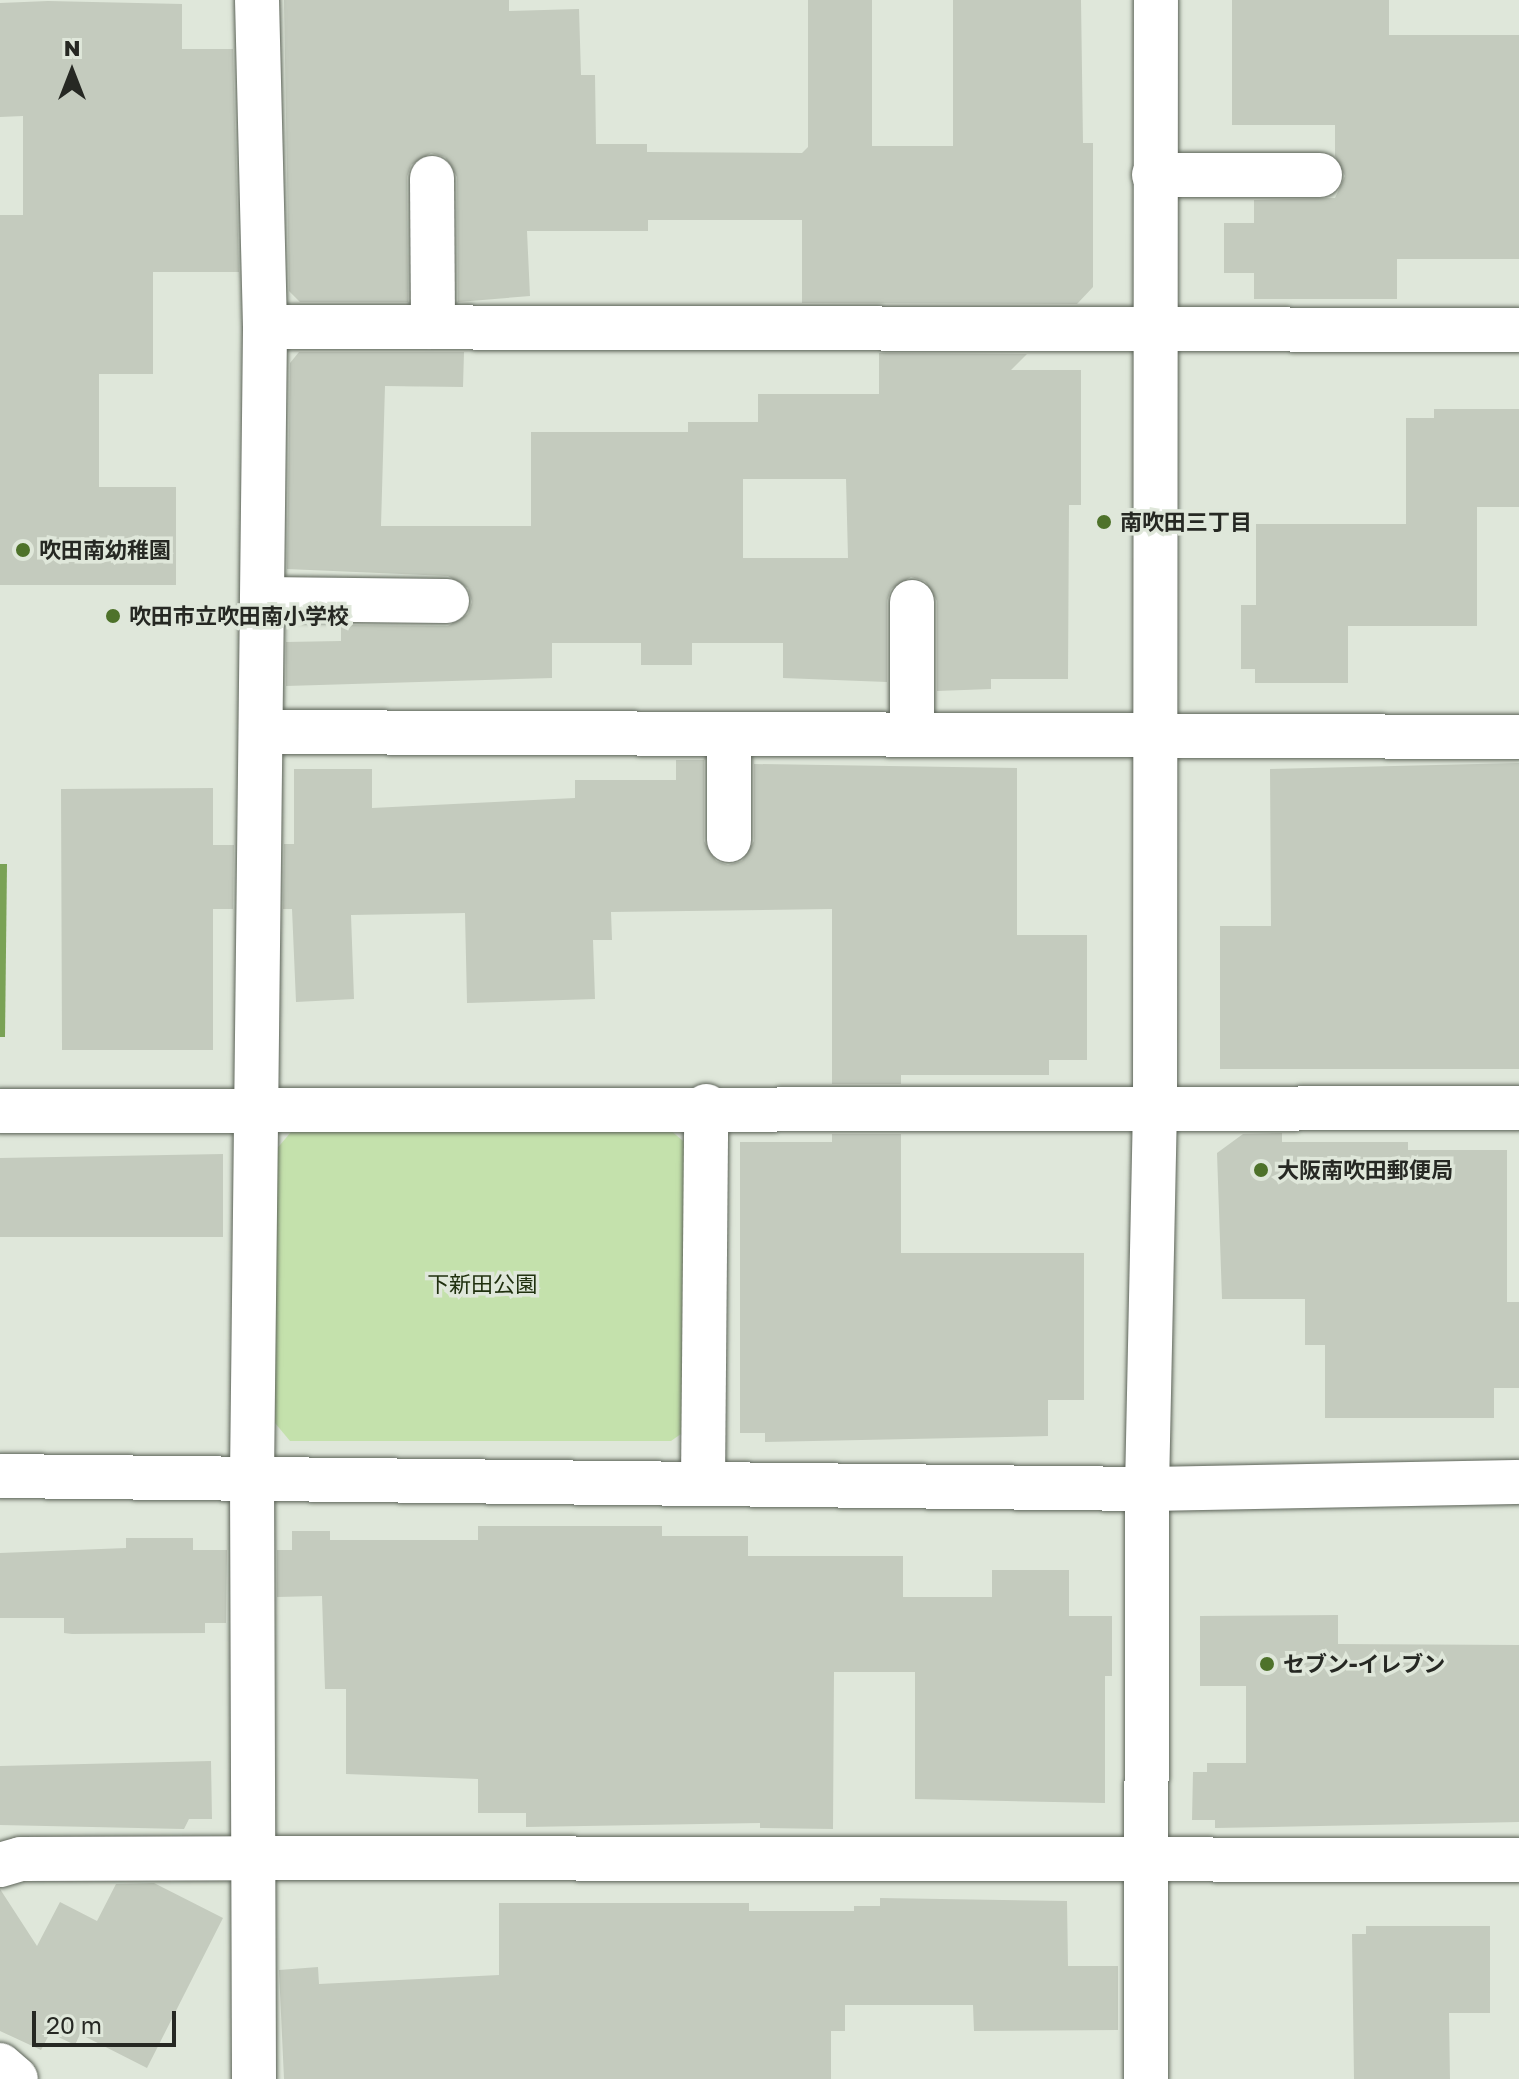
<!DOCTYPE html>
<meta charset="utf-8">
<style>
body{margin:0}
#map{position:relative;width:1519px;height:2079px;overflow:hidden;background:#dfe7da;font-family:"Golos Text","Noto Sans JP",sans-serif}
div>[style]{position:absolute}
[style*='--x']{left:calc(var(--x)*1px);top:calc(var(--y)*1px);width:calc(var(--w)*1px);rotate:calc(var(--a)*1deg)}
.green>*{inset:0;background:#c4e1ac}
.water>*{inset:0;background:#7aa255}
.building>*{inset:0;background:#c4cbbe}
.roads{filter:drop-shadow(0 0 2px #5c6358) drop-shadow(0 0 2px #5c6358)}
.minor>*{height:44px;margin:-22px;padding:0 22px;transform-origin:22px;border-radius:22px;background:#fff}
.tertiary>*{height:44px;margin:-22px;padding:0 22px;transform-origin:22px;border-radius:22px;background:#fff}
.dots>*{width:22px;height:22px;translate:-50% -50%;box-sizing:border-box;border:4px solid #dfe7da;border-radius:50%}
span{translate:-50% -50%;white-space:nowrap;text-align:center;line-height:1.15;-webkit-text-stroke:7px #dfe7da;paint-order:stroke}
.poi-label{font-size:22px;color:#262823;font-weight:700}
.left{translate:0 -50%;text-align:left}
.park-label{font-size:22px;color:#20300f}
.north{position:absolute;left:32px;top:32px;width:80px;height:80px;-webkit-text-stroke:6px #dfe7da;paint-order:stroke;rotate:0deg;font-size:22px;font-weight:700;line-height:32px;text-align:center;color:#262823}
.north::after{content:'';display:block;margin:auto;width:28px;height:36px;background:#262823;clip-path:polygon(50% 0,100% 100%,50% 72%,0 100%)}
.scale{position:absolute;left:32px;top:2011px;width:144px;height:36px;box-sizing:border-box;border:4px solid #262823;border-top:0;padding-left:10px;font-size:24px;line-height:28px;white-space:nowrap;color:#262823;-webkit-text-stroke:6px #dfe7da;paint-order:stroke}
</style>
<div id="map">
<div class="green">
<i style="clip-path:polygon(296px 1126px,669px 1129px,689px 1146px,688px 1429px,671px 1441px,290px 1441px,275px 1423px,275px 1151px)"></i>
</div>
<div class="water">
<i style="clip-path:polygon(0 864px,7px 864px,5px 1037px,0 1037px)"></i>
</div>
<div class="building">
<i style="clip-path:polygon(284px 0,509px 0,509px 11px,579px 9px,581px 75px,595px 75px,596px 144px,647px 144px,647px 152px,802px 153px,808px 147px,808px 0,872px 0,872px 146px,953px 146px,953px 0,1081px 0,1083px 143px,1093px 143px,1093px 287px,1077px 304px,802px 303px,802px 220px,648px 220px,648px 231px,527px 231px,530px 296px,458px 302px,457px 177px,445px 157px,431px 153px,411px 165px,407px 177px,408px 302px,300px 302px,289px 291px)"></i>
<i style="clip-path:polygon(1232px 0,1389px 0,1389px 35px,1519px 35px,1519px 259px,1397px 259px,1397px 299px,1254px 299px,1254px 273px,1224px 273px,1224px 223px,1254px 223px,1254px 200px,1335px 198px,1345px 176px,1335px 156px,1335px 125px,1232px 125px)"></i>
<i style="clip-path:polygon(48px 1px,182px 4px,182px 49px,233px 49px,239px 272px,153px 272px,153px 374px,99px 374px,99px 487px,176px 487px,176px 585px,0 585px,0 215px,23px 215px,23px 116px,0 117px,0 3px)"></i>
<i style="clip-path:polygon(evenodd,299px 352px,464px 352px,463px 387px,385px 386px,381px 526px,531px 526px,531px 432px,688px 432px,688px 422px,758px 422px,758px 394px,879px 394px,879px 353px,1027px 354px,1011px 370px,1081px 370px,1081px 505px,1069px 505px,1068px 679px,991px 679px,991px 689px,937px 691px,937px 601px,925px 581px,911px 577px,891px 589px,887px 601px,887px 682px,783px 678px,783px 643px,692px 643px,692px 665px,641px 665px,641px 643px,552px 643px,552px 678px,286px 686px,286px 642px,341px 641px,341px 625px,448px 626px,468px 614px,472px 602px,468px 588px,448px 576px,287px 569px,290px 363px,299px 352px,743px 479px,846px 479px,848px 558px,743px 558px,743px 479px)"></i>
<i style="clip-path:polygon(1434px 409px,1519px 409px,1519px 507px,1477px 507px,1477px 626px,1348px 626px,1348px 683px,1255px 683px,1255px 669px,1241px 669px,1241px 605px,1256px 605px,1256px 524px,1406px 524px,1406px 418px,1434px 418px)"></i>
<i style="clip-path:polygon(676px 760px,704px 760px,704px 841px,716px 861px,728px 865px,742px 861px,754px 841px,754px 764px,1017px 768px,1017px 935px,1087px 935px,1087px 1060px,1049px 1060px,1049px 1075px,901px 1075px,901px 1084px,832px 1084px,832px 909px,611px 912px,612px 940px,593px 940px,595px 999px,467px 1003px,465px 913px,351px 915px,354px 999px,296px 1002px,292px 909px,283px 909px,284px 844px,294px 844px,294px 769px,372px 769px,372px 808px,575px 798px,575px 780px,676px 780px)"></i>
<i style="clip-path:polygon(1519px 763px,1519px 1069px,1220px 1069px,1220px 926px,1271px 926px,1270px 769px)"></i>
<i style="clip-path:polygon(213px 788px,213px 845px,234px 845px,233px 909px,213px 909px,213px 1050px,62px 1050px,61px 789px)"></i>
<i style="clip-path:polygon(1282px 1133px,1282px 1142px,1408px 1142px,1408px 1150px,1507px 1150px,1507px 1302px,1519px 1302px,1519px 1388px,1494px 1388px,1494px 1418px,1325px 1418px,1325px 1345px,1305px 1345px,1305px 1299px,1222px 1299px,1217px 1153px,1243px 1134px)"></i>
<i style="clip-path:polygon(832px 1134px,901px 1134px,901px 1253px,1084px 1253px,1084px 1400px,1048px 1400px,1048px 1436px,765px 1442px,765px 1433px,740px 1433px,740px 1142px,832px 1142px)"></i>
<i style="clip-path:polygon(223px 1154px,223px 1237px,0 1237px,0 1158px)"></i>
<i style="clip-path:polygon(478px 1526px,662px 1526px,662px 1536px,748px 1536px,748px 1556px,903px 1556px,903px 1597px,992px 1597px,992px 1570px,1069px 1570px,1069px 1616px,1112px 1616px,1112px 1676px,1105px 1676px,1105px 1803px,915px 1799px,915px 1672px,834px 1672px,833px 1829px,760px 1828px,760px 1823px,526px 1827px,526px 1813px,478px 1813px,478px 1779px,346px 1774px,346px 1689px,325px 1689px,322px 1596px,277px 1597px,277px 1550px,292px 1550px,292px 1531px,330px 1531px,330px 1540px,478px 1540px)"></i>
<i style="clip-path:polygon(126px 1538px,193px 1538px,193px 1550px,227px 1550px,226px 1623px,205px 1623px,205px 1633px,72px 1634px,64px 1633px,64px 1618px,0 1618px,0 1553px,126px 1548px)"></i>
<i style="clip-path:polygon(1338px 1615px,1338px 1644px,1519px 1645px,1519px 1822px,1215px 1828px,1215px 1820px,1192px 1820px,1193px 1772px,1207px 1772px,1207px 1763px,1246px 1763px,1246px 1686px,1200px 1686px,1200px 1616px)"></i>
<i style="clip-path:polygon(211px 1761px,212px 1819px,189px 1819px,184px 1829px,0 1825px,0 1766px)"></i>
<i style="clip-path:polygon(154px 1883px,223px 1918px,147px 2068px,80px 2034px,75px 2045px,50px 2033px,41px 2050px,0 2031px,0 1889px,37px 1946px,60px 1902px,97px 1921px,116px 1884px)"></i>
<i style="clip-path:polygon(880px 1898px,1067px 1901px,1068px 1966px,1118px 1966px,1118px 2030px,974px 2031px,973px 2005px,845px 2005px,845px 2031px,831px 2031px,831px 2079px,284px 2079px,279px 1970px,318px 1967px,319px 1984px,499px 1975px,499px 1903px,749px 1903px,749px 1911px,854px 1911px,854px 1906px,880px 1906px)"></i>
<i style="clip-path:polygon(1366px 1926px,1490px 1926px,1490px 2013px,1449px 2013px,1450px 2079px,1354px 2079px,1352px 1934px,1366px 1934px)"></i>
</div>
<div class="roads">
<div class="minor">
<i style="--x:1154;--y:175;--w:166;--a:0"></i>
<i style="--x:432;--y:178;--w:149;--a:89.6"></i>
<i style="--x:265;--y:327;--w:1254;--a:0.14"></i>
<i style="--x:263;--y:599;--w:184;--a:0.6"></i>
<i style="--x:912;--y:602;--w:132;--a:90"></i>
<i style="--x:261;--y:732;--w:1258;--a:0.23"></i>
<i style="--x:729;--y:735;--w:105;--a:90"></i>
<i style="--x:0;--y:1111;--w:1519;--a:-0.11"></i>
<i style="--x:0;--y:1476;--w:1147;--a:0.65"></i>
<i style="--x:1147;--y:1489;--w:383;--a:-88.8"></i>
<i style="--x:1155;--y:1106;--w:1106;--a:-89.95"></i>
<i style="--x:703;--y:1482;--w:376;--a:-89.5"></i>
<i style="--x:0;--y:1865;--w:22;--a:-16"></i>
<i style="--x:21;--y:1859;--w:233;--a:-0.2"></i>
<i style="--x:254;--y:1858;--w:1265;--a:0.09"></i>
<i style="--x:0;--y:2065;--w:21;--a:41"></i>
<i style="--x:254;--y:2079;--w:603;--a:-90.19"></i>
<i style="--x:252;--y:1476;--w:1149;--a:-89.35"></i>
<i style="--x:265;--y:327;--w:327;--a:-91.4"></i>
</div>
<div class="tertiary">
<i style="--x:1146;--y:2079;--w:590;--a:-89.9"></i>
<i style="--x:1147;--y:1489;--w:372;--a:-1.1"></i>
</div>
</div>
<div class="dots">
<i style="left:1104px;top:522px;background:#4e722a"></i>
<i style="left:23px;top:550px;background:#4e722a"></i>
<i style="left:113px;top:616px;background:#4e722a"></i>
<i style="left:1261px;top:1170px;background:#4e722a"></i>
<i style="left:1267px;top:1664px;background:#4e722a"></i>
</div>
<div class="poi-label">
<span class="left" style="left:1120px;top:522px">南吹田三丁目</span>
<span class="left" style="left:39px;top:550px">吹田南幼稚園</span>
<span class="left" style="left:129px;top:616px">吹田市立吹田南小学校</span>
<span class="left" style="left:1277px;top:1170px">大阪南吹田郵便局</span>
<span class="left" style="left:1283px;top:1664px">セブン-イレブン</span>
</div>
<div class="park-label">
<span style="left:482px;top:1284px">下新田公園</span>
</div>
<div class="north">N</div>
<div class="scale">20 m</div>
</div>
